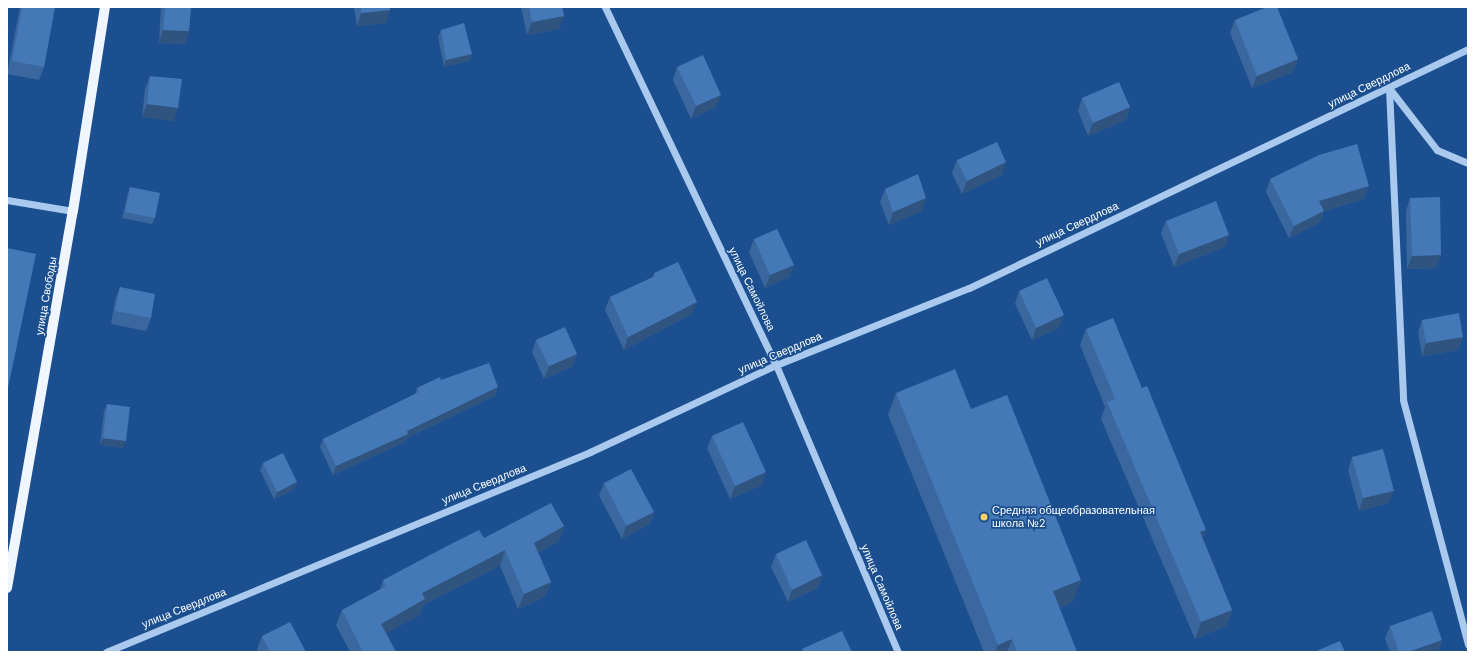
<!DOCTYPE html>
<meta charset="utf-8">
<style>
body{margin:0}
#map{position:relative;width:1475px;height:659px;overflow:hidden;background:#1b4f8f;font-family:"DM Sans",sans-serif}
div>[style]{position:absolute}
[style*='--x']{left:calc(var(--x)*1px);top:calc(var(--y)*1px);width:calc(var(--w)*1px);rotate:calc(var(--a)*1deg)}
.minor>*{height:7px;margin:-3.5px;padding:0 3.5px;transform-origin:3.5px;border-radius:3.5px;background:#a9c9ee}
.major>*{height:10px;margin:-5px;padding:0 5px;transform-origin:5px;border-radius:5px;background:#f0f6ff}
.wall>*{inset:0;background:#3a679d}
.shaded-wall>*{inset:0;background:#305480}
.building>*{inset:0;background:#4478b7}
.dots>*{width:11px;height:11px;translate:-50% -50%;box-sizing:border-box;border:2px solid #1b4f8f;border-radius:50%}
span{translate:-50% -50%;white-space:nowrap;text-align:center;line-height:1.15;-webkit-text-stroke:3.5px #1b4f8f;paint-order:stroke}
.street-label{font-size:11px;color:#fff}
.poi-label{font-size:11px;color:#fff}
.left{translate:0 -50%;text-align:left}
.frame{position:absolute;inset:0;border:8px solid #fff;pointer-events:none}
</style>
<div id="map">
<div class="minor">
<i style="--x:605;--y:7;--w:397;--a:64.5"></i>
<i style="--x:776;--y:365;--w:312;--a:67"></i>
<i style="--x:1389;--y:88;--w:312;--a:87.4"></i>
<i style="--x:1403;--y:400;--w:253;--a:75.1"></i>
<i style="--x:1389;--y:88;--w:78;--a:52.3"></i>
<i style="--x:1437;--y:150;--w:34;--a:23"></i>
<i style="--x:7;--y:200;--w:67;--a:9.5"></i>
<i style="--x:106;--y:652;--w:524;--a:-22.45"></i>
<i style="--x:590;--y:452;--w:205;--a:-25.1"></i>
<i style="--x:776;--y:365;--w:208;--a:-21.8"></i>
<i style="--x:969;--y:288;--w:553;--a:-25.59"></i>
</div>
<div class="major">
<i style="--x:7;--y:588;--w:383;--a:-80.1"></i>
<i style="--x:73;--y:211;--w:206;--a:-81.1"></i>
</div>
<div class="wall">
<i style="clip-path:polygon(20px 7px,55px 7px,44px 67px,39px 80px,7px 74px)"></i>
<i style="clip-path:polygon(161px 7px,191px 7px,189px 31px,185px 44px,159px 43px)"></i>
<i style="clip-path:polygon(354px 7px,390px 7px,386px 23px,357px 26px)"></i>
<i style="clip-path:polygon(521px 7px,562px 7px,564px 16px,559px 29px,527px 35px)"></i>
<i style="clip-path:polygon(1235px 20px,1298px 59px,1293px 72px,1252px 88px,1230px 33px)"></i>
<i style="clip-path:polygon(441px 30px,472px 54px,469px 61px,444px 67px,438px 37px)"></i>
<i style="clip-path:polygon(677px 67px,716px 107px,691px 119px,673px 80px)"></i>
<i style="clip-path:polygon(150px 76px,174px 121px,142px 117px,145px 89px)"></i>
<i style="clip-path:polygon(1082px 98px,1130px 107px,1126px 120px,1088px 136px,1078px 111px)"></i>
<i style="clip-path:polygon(957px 160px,1006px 162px,1002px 175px,962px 194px,952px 173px)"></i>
<i style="clip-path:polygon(1270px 179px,1364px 199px,1324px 211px,1319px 223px,1289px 238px,1266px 192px)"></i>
<i style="clip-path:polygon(130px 187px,155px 218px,152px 224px,122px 218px,128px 193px)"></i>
<i style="clip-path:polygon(885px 189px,922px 211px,889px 225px,880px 202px)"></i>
<i style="clip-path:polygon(1410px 198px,1441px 255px,1436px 268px,1407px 269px,1406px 211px)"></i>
<i style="clip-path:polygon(1166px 221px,1225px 247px,1174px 267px,1161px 233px)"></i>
<i style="clip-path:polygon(754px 239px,794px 265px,789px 277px,765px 288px,749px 252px)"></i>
<i style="clip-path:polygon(654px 273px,692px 314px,624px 350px,605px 310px,610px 297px,652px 278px)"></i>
<i style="clip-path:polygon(120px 287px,151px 318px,146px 331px,111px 324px,115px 300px)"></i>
<i style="clip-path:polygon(1019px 291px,1059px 328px,1032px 340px,1015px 304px)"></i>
<i style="clip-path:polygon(1422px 320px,1463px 337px,1458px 350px,1422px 356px,1418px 332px)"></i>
<i style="clip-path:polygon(1086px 329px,1203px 539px,1232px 610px,1226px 626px,1195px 639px,1101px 419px,1105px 407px,1080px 345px)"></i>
<i style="clip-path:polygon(536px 340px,577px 354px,572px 367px,544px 379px,532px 352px)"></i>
<i style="clip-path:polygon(441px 380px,495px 396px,407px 438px,405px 442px,333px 475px,320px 447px,323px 439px,415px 394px,417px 388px)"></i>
<i style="clip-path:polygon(896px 393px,1073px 602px,1059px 608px,1077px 652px,984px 652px,888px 415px)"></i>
<i style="clip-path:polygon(107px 404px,123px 448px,100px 445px,104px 411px)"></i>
<i style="clip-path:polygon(712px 436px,762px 485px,730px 499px,707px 448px)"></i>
<i style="clip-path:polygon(1352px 457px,1389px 503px,1359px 511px,1348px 470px)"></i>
<i style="clip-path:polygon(263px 463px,295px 489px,274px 499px,260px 470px)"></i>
<i style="clip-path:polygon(604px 483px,654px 512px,650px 524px,622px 539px,599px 496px)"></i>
<i style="clip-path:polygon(564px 526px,559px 541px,538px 553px,551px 582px,545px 597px,518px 609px,500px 566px,423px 605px,420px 615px,386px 633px,396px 652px,350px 652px,336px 625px,342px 610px,380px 590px,383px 580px,484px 538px)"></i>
<i style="clip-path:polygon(776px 554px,822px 575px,818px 588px,788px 602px,771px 567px)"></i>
<i style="clip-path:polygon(1390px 626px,1442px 640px,1438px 652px,1390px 652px,1385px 639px)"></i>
<i style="clip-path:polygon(262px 636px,306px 652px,259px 652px,257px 649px)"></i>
</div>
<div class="shaded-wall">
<i style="clip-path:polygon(390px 10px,386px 23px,357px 26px,361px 13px)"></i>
<i style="clip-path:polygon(564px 16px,559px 29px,527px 35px,532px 22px)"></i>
<i style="clip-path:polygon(163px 30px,189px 31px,185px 44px,159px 43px)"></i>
<i style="clip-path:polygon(472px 54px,469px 61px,444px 67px,446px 60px)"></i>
<i style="clip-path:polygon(1298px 59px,1293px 72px,1252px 88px,1257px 76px)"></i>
<i style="clip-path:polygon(721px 95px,716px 107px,691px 119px,696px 106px)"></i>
<i style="clip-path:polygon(147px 104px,178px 108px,174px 121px,142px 117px)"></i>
<i style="clip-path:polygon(1130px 107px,1126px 120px,1088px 136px,1093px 123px)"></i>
<i style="clip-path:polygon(1006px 162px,1002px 175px,962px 194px,967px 181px)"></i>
<i style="clip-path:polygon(1369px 186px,1364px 199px,1324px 211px,1319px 223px,1289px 238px,1294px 226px,1319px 201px)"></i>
<i style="clip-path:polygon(926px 198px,922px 211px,889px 225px,893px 212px)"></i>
<i style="clip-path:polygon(1229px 235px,1225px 247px,1174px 267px,1179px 254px)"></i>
<i style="clip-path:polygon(1441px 255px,1436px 268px,1407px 269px,1412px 256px)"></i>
<i style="clip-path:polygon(794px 265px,789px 277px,765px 288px,770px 275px)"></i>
<i style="clip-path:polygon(697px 302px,692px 314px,624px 350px,628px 337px)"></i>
<i style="clip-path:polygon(1064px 315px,1059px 328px,1032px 340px,1036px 328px)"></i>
<i style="clip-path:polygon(1463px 337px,1458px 350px,1422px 356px,1426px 343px)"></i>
<i style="clip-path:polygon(577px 354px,572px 367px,544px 379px,549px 366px)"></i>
<i style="clip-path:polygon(498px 387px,495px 396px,407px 438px,405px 442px,333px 475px,336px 466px,407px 431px)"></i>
<i style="clip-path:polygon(103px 438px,126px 441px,123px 448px,100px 445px)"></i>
<i style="clip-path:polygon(766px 472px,762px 485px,730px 499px,735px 486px)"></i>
<i style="clip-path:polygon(297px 482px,295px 489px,274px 499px,277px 492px)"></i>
<i style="clip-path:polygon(1394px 491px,1389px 503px,1359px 511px,1363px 498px)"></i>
<i style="clip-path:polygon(654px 512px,650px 524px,622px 539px,626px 526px)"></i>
<i style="clip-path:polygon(564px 526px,559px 541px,529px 558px,534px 543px)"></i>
<i style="clip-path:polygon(1206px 530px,1200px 547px,1200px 532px)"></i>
<i style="clip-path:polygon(505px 550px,500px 566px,423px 605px,420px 615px,376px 639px,381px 624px,422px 593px)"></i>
<i style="clip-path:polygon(822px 575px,818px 588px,788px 602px,792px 590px)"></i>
<i style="clip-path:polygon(1081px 580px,1073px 602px,1044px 614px,1053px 591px)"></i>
<i style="clip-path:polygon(551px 582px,545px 597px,518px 609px,524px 594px)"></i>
<i style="clip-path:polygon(1232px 610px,1226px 626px,1195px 639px,1201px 622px)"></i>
<i style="clip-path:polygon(1012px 639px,1007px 652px,995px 652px,998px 645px)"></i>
<i style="clip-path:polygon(1442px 640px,1438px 652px,1408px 652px)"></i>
</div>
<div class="building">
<i style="clip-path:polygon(22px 7px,55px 7px,44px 67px,12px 61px)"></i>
<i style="clip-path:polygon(165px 7px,191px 7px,189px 31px,163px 30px)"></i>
<i style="clip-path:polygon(361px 7px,390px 7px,390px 10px,361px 13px)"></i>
<i style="clip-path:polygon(529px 7px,562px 7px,564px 16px,532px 22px)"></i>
<i style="clip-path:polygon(1267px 7px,1277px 7px,1298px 59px,1257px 76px,1235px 20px)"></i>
<i style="clip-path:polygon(464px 23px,472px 54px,446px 60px,441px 30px)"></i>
<i style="clip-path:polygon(703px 55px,721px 95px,696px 106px,677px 67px)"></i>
<i style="clip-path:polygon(150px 76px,182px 79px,178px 108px,147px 104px)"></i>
<i style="clip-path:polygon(1119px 82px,1130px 107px,1093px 123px,1082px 98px)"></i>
<i style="clip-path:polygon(997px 142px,1006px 162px,967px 181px,957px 160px)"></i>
<i style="clip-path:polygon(1357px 144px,1369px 186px,1319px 201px,1324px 211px,1294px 226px,1270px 179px,1319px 155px)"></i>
<i style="clip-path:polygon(918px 174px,926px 198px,893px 212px,885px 189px)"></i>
<i style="clip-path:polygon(130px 187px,160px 193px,155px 218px,125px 212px)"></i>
<i style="clip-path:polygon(1440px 197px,1441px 255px,1412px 256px,1410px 198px)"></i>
<i style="clip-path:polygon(1216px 201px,1229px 235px,1179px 254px,1166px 221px)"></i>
<i style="clip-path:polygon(777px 229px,794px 265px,770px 275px,754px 239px)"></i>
<i style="clip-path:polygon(7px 248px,36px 254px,7px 393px)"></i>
<i style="clip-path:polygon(678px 262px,697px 302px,628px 337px,610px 297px,655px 276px,654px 273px)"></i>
<i style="clip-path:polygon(1047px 278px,1064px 315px,1036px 328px,1019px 291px)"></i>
<i style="clip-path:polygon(120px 287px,155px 294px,151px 318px,115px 311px)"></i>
<i style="clip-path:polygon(1459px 313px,1463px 337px,1426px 343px,1422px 320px)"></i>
<i style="clip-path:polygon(1113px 318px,1142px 388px,1147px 386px,1206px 530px,1200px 532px,1232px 610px,1201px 622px,1107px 402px,1115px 399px,1086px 329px)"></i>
<i style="clip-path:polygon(565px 327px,577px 354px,549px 366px,536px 340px)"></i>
<i style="clip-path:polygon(489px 363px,498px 387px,407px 431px,408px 434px,336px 466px,323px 439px,419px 392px,417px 388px,440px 377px,441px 380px)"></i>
<i style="clip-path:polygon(955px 369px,971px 409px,1007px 395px,1081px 580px,1053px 591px,1077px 652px,1017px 652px,1012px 639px,998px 645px,896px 393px)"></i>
<i style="clip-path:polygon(107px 404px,130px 407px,126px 441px,103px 438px)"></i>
<i style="clip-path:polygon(743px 422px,766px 472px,735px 486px,712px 436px)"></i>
<i style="clip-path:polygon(1383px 449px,1394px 491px,1363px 498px,1352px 457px)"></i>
<i style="clip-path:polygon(283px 453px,297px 482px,277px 492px,263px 463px)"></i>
<i style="clip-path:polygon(631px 469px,654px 512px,626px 526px,604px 483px)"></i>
<i style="clip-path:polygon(551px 503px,564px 526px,534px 543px,551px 582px,524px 594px,505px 550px,422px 593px,425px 599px,381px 624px,396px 652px,363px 652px,342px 610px,386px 586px,383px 580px,447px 546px,479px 530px,484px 538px)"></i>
<i style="clip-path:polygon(806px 540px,822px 575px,792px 590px,776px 554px)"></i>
<i style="clip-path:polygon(1432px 611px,1442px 640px,1408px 652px,1399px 652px,1390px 626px)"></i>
<i style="clip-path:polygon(290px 622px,306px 652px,270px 652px,262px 636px)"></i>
<i style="clip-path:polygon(842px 631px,852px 652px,803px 652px,802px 649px)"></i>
<i style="clip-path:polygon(1340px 641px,1345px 652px,1314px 652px)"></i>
</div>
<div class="dots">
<i style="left:984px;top:517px;background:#ffd166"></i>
</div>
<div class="street-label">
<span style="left:1369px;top:85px;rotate:-26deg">улица Свердлова</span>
<span style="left:1077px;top:224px;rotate:-25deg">улица Свердлова</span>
<span style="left:752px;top:289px;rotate:64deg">улица Самойлова</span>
<span style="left:46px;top:296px;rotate:-80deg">улица Свободы</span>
<span style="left:780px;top:353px;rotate:-23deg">улица Свердлова</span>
<span style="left:484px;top:484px;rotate:-22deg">улица Свердлова</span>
<span style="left:882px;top:587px;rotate:67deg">улица Самойлова</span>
<span style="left:184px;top:608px;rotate:-22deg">улица Свердлова</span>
</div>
<div class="poi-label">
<span class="left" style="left:992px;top:517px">Средняя общеобразовательная<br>школа №2</span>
</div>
<div class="frame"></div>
</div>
